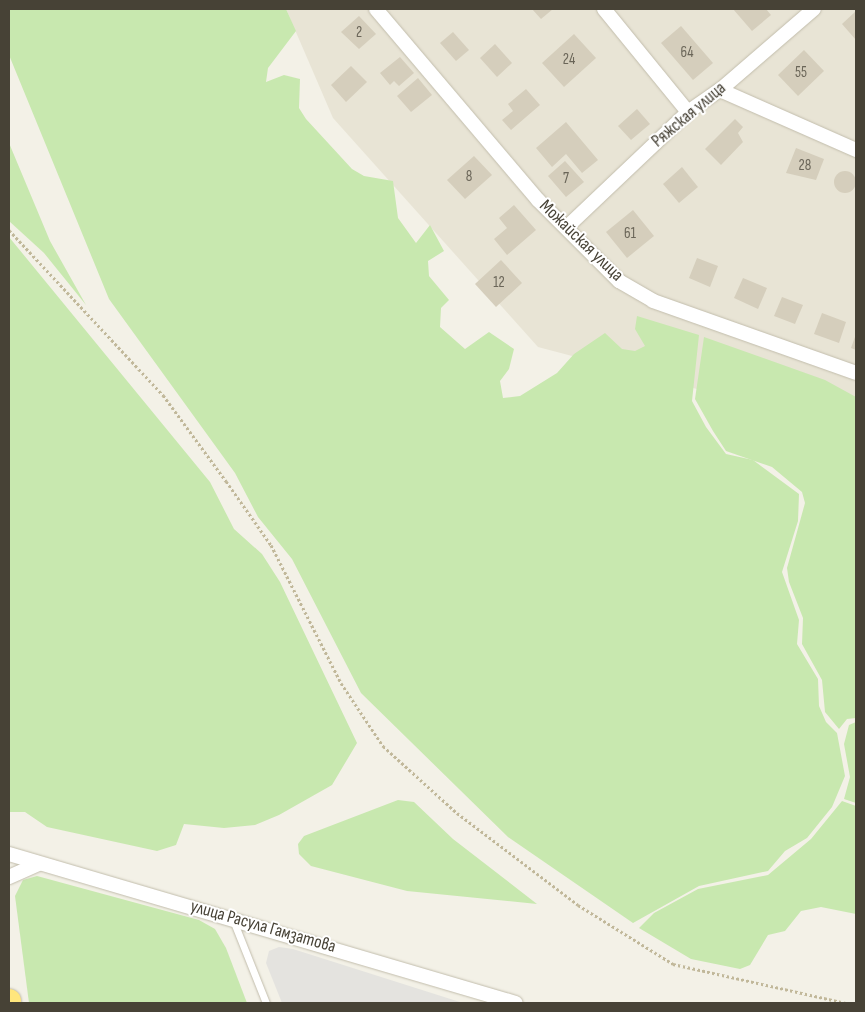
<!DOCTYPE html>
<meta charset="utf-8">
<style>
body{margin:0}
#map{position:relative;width:865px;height:1012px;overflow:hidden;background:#f3f1e7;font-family:"Sofia Sans Condensed",sans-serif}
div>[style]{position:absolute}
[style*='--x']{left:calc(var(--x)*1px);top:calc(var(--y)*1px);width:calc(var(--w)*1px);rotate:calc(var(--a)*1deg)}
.residential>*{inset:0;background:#e8e4d5}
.green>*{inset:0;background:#c8e8af}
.parking>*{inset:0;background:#e4e3df}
.building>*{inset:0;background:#d5cebc}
.round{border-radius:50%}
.path>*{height:3px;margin-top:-1.5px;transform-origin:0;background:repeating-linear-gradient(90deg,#c1b89a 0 2.5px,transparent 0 5px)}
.roads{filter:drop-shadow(0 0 1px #c2bdac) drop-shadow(0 0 1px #c2bdac)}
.service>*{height:7px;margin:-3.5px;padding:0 3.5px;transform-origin:3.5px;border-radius:3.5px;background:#fff}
.minor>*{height:14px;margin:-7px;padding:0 7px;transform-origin:7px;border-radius:7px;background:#fff}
.trunk>*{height:24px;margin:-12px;padding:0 12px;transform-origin:12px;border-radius:12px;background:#ffe67d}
span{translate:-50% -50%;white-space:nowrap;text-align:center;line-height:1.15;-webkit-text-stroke:4px #fff;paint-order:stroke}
.number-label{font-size:15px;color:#6a6558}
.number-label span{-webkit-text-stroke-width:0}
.street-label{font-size:18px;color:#474236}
.frame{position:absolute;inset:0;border:10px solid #474236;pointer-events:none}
</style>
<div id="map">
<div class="residential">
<i style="clip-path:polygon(286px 9px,856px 9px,856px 431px,538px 347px,333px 118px)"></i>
</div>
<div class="green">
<i style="clip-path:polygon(9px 9px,286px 9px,296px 31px,268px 68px,266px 82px,284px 75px,300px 79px,299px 108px,306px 119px,352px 169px,364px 176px,393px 181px,398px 218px,416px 243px,430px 225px,444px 251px,428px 261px,429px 276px,449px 300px,441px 308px,440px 327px,465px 349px,489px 332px,514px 349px,509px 369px,500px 381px,503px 398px,520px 396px,557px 373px,574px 354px,605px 333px,622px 349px,635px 351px,645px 346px,635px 329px,637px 316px,699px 335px,692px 401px,706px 427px,726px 454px,753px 460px,799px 494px,798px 521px,782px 572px,799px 620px,797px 644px,818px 679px,819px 706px,826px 722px,837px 733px,845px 776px,832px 807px,807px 838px,785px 851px,768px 871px,699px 886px,633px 923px,508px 837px,361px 693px,292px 559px,258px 517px,235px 473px,109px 299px,9px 55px)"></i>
<i style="clip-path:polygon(9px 143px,50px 241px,86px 305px,44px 253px,9px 221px)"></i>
<i style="clip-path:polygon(9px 237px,210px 482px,234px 529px,262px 554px,280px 582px,357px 743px,332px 785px,279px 815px,255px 825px,224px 828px,184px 824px,176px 845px,157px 851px,47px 827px,25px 812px,9px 812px)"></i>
<i style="clip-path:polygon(704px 337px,825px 380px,856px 397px,856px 718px,847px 719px,839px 729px,825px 712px,822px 680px,802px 644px,803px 618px,789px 582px,787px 568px,805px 503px,802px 492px,772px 467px,726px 451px,713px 431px,695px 399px)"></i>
<i style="clip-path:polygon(856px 722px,856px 803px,844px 799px,850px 777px,844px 744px,849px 725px)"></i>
<i style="clip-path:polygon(398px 800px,414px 802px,453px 839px,537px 904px,407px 891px,311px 866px,299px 854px,298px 844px,304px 836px)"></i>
<i style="clip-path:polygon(842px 801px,856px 806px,856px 914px,821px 907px,801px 911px,785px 931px,768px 935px,750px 965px,740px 969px,691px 959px,639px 928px,654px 913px,698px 889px,768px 875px,811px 839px)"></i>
<i style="clip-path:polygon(37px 876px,199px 920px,215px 929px,226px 948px,247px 1003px,29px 1003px,15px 896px,23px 880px)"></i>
</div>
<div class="parking">
<i style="clip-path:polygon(279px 947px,293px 949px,463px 1003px,282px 1003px,266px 963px,269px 951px)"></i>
</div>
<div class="building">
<i style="clip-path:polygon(532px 9px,553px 9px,541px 19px)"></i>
<i style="clip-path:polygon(733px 9px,766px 9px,771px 15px,752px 31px)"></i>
<i style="clip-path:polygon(856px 11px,856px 40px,842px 24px)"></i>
<i style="clip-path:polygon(359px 16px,376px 34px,359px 49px,341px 32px)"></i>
<i style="clip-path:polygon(681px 26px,713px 63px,693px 80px,661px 43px)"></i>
<i style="clip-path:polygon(453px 32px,469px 50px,456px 61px,440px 43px)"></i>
<i style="clip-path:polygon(574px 34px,596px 58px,564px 87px,542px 63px)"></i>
<i style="clip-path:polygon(495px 44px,512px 63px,497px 77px,480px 58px)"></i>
<i style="clip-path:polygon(804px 50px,824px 71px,798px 96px,778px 75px)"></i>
<i style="clip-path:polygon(400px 57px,414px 73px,399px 86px,394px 81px,390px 85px,380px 73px)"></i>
<i style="clip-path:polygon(351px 66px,367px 82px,346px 102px,331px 85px)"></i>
<i style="clip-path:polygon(418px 78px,432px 95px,411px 112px,397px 96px)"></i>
<i style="clip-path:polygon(526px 89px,540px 105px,511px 130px,502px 120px,513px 111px,508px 104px)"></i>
<i style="clip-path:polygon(637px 109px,650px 124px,631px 140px,618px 126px)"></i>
<i style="clip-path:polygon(735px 119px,743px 127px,738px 133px,743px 142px,721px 165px,705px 149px)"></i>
<i style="clip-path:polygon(566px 122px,598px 160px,582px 173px,566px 154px,552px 167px,536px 148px)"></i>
<i style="clip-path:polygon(796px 148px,824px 159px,816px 180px,786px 173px)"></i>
<i style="clip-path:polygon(474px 156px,492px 175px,465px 199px,447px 180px)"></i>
<i style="clip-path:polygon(565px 161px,584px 182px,566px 197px,548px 176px)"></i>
<i style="clip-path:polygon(682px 167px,698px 187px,679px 203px,663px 184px)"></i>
<i class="round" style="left:834px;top:171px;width:22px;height:22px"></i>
<i style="clip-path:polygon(514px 205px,536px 230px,507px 255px,494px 239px,507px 228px,499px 218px)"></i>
<i style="clip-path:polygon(633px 210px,654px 236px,627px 258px,606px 232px)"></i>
<i style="clip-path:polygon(697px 258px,718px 266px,710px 287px,689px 278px)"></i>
<i style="clip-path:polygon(501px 260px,522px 283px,496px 307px,475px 284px)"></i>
<i style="clip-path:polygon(743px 278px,767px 288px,758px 309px,734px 298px)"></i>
<i style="clip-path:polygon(782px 297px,803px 305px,795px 324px,774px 316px)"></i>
<i style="clip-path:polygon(822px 313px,846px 322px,839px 343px,814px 334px)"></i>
<i style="clip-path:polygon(856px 334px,856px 350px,851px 348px)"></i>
</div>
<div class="path">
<i style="--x:9;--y:230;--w:226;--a:47"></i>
<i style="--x:163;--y:395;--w:107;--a:53.8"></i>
<i style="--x:226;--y:481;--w:78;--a:54.9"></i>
<i style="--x:271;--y:545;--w:155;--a:63.1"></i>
<i style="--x:341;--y:683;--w:76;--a:56.3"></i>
<i style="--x:383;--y:746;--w:100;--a:42.2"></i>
<i style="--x:457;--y:813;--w:152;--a:37.2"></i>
<i style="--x:578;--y:905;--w:112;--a:31.8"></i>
<i style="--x:673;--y:964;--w:177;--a:12.7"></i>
</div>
<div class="roads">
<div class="service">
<i style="--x:233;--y:920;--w:89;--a:68.3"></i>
</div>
<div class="minor">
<i style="--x:376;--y:9;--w:250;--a:49.7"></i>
<i style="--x:538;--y:200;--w:115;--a:45"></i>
<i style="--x:619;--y:281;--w:39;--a:30"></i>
<i style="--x:653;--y:301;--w:215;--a:19.5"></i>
<i style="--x:604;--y:9;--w:133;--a:50.8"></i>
<i style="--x:720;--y:90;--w:149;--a:23.8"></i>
<i style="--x:568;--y:226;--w:166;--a:-43.5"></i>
<i style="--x:688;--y:112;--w:39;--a:-35"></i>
<i style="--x:720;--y:90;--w:124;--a:-40.8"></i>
<i style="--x:9;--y:854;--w:528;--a:16.38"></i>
<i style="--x:9;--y:877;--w:32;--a:-24"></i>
</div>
<div class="trunk">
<i style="--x:9;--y:1001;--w:2;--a:90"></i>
</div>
</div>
<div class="number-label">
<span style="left:359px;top:33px">2</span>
<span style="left:687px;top:53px">64</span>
<span style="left:569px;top:60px">24</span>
<span style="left:801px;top:73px">55</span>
<span style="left:805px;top:166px">28</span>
<span style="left:469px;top:177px">8</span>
<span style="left:566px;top:179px">7</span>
<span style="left:630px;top:234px">61</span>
<span style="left:499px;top:283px">12</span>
</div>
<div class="street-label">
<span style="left:689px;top:115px;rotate:-40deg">Ряжская улица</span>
<span style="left:581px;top:241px;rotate:44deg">Можайская улица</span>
<span style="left:263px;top:927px;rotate:16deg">улица Расула Гамзатова</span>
</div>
<div class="frame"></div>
</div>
